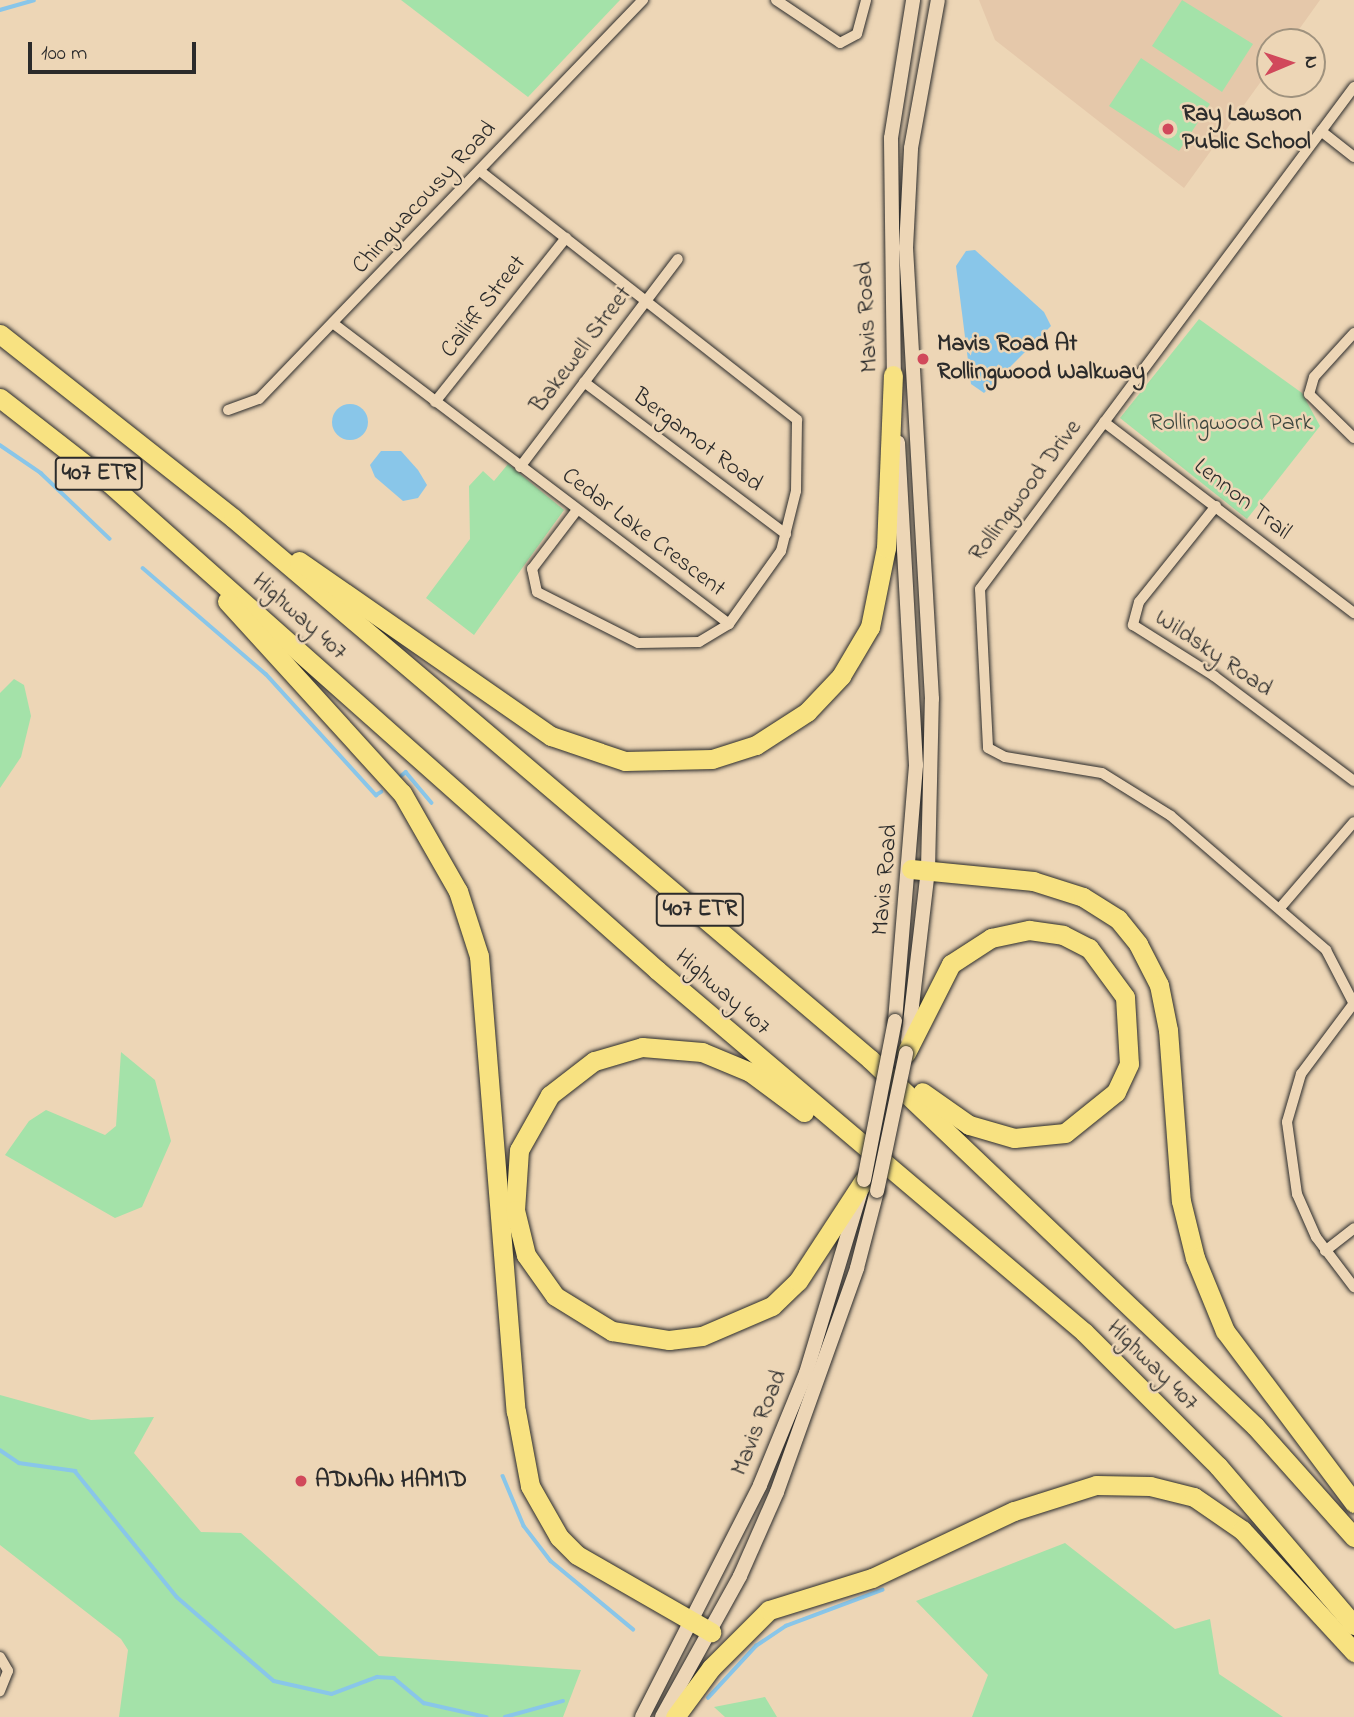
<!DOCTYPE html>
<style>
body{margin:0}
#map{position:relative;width:1354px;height:1717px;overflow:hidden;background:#edd6b6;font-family:"Indie Flower",sans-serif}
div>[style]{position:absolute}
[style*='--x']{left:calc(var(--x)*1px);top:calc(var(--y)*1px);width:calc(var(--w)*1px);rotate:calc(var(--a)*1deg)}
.built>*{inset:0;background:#e5c8aa}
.green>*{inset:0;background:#a4e2a9}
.water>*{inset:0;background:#89c6e9}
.round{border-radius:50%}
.stream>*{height:3.5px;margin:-1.75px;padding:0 1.75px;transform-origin:1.75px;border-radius:1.75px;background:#89c6e9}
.roads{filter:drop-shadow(0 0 2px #2b2b2b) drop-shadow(0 0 2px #2b2b2b)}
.street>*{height:10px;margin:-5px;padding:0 5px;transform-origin:5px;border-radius:5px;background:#edd6b6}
.secondary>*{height:14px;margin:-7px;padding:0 7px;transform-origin:7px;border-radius:7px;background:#edd6b6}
.highway>*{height:19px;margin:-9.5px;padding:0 9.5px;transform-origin:9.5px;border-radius:9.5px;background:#f8e281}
.bridges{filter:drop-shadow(0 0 2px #2b2b2b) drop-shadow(0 0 2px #2b2b2b)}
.secondary-bridge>*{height:14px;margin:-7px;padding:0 7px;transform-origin:7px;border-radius:7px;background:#edd6b6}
.dots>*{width:19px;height:19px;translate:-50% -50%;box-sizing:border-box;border:4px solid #edd6b6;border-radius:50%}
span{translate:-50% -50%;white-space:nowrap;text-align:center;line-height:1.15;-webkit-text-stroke:5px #edd6b6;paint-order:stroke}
.shield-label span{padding:2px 5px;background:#edd6b6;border:2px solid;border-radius:5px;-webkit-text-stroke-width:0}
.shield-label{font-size:23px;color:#2b2b2b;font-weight:700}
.poi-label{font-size:24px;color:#2b2b2b;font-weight:700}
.left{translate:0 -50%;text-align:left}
.street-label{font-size:24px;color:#2b2b2b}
.park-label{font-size:24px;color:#3d463e}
.north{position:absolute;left:1256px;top:28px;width:70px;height:70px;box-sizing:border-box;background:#edd6b6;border:2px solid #9f927e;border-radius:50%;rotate:88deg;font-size:19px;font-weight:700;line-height:28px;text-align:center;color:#2b2b2b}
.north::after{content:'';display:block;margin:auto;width:24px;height:32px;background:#d1495b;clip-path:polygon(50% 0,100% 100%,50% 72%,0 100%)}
.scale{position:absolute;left:28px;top:42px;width:168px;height:32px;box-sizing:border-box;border:4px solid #2b2b2b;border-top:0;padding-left:9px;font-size:21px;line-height:24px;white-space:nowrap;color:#2b2b2b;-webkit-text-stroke:5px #edd6b6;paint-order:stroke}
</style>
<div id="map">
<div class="built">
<i style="clip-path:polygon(979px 0,1320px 0,1290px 42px,1270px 42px,1270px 69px,1184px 188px,995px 40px)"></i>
</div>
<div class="green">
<i style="clip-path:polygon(401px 0,620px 0,528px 97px)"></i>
<i style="clip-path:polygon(1182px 0,1253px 44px,1222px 92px,1152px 46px)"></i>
<i style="clip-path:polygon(1141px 58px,1210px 104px,1179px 151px,1109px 106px)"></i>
<i style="clip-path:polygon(1199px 319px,1302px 393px,1320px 426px,1247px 519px,1120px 418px)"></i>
<i style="clip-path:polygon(508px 464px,564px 510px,474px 635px,426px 598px,470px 539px,469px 486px,483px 471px,494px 481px)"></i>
<i style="clip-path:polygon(14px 679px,24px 685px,31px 716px,21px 757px,0 788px,0 693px)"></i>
<i style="clip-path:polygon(121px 1052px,155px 1080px,171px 1141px,142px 1207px,115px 1218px,5px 1155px,29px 1121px,46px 1110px,105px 1135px,116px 1126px)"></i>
<i style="clip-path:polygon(0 1395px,91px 1420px,154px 1417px,134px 1453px,201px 1532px,241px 1533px,379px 1656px,581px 1670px,563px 1717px,119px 1717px,128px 1650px,121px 1639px,0 1545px)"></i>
<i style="clip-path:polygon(1065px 1543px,1175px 1629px,1210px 1619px,1219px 1674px,1283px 1717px,972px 1717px,988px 1675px,916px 1601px)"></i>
<i style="clip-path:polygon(765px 1697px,777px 1717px,725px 1717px,714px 1707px)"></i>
</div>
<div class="water">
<i style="clip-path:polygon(975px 250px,1044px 312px,1051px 326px,984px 393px,971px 384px,956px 266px,966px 251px)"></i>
<i class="round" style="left:332px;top:404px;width:36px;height:36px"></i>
<i style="clip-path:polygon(381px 451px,401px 451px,418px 470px,427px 485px,418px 498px,403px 501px,375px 477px,370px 465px)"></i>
</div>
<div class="stream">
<i style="--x:0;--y:10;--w:35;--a:-16"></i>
<i style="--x:0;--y:445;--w:50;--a:34.3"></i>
<i style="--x:41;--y:473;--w:95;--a:43.7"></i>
<i style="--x:143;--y:568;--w:162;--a:40.8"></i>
<i style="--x:266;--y:674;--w:164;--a:47.7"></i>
<i style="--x:376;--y:795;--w:6;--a:-31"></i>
<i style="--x:401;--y:776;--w:6;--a:-39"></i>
<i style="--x:406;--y:772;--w:40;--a:50"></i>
<i style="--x:0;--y:1450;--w:23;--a:34"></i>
<i style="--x:19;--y:1463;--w:57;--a:8.1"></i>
<i style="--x:75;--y:1471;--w:162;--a:51"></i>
<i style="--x:177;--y:1597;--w:128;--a:40.9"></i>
<i style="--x:274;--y:1681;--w:59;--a:12.6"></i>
<i style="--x:332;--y:1694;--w:48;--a:-20.7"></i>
<i style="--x:377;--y:1677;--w:17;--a:3"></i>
<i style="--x:394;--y:1678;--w:39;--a:40"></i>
<i style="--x:424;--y:1703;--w:64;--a:12.7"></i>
<i style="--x:503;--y:1476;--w:54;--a:67.2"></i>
<i style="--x:524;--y:1526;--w:44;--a:52.4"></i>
<i style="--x:551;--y:1561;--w:107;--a:39.7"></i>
<i style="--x:708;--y:1698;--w:71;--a:-47.3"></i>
<i style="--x:756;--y:1646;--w:36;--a:-34"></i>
<i style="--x:786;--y:1626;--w:103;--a:-20.6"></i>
<i style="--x:505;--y:1717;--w:60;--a:-15.4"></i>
</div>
<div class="roads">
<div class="street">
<i style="--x:776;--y:0;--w:77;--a:33.9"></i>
<i style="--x:840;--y:43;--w:19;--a:-28"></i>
<i style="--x:857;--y:34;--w:35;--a:-75"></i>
<i style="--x:1354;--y:87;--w:626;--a:126.69"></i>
<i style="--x:980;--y:589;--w:159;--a:87.1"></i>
<i style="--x:988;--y:748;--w:19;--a:28"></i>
<i style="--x:1005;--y:757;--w:98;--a:9.4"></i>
<i style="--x:1102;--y:773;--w:81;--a:31.9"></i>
<i style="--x:1171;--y:816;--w:205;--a:40.8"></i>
<i style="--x:1326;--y:950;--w:61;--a:62.6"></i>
<i style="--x:1321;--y:131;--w:42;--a:38.2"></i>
<i style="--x:480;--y:171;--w:403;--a:38.1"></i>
<i style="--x:797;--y:420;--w:71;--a:90.8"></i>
<i style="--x:796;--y:491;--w:62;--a:104"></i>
<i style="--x:781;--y:551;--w:90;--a:125.5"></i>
<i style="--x:729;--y:624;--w:35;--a:149"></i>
<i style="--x:699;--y:642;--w:61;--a:179.1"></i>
<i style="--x:638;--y:643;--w:113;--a:-153.2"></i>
<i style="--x:537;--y:592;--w:24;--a:-102"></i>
<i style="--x:532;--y:569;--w:74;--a:-52.7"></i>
<i style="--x:334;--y:324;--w:496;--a:37.2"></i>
<i style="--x:1354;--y:333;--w:59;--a:132.3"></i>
<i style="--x:1314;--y:377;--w:18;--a:106"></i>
<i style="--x:1309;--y:394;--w:63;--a:44.4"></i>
<i style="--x:584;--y:382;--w:253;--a:37"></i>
<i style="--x:435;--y:402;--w:210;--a:-51.4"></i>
<i style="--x:228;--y:410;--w:33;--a:-20"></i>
<i style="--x:259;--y:399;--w:554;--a:-46.1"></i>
<i style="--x:1104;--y:422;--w:315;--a:37.4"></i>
<i style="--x:520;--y:467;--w:261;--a:-52.8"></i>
<i style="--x:1216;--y:506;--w:123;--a:128.7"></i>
<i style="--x:1139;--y:602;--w:24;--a:105"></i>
<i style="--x:1133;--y:625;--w:96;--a:32.2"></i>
<i style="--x:1214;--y:676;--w:175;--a:36.9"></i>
<i style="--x:1280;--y:908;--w:113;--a:-49.3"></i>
<i style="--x:1354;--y:1003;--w:89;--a:126.7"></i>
<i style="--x:1301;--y:1074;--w:50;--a:106.3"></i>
<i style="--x:1287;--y:1122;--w:73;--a:82.1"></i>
<i style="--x:1297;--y:1194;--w:47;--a:66.2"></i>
<i style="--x:1316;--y:1237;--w:63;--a:52.8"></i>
<i style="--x:1325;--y:1251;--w:37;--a:-38"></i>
<i style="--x:0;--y:1657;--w:16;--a:60"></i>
<i style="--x:8;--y:1671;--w:22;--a:112"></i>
</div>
<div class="secondary">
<i style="--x:894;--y:385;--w:247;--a:-90.7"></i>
<i style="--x:891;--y:138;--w:140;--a:-80.9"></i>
<i style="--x:895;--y:1021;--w:257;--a:-85.3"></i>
<i style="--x:916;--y:765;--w:323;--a:-93.2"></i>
<i style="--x:908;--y:1040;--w:171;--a:-83.3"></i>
<i style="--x:928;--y:870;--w:171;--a:-88.7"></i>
<i style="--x:932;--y:699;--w:452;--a:-93.3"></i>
<i style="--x:906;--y:248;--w:100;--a:-87.1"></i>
<i style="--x:911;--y:148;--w:150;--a:-79.7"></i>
<i style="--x:642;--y:1717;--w:260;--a:-63"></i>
<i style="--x:760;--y:1485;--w:121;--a:-67.7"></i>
<i style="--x:806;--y:1373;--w:190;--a:-73.2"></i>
<i style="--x:662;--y:1717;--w:161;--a:-61"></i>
<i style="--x:740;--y:1576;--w:92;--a:-66.2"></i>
<i style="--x:777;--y:1492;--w:238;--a:-70.3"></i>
<i style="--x:857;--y:1268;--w:80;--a:-75.4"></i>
</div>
<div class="highway">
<i style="--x:0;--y:334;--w:297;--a:38.3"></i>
<i style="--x:233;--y:518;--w:836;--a:40.34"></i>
<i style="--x:870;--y:1059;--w:532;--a:43.63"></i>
<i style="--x:1255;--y:1426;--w:149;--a:48.3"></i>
<i style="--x:0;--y:398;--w:137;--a:37.9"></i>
<i style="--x:108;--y:482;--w:735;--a:41.63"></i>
<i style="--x:657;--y:970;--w:560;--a:40.29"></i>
<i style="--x:1084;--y:1332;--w:190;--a:45"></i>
<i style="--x:1218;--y:1466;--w:209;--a:49.5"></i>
<i style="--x:299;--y:561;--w:307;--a:34.8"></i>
<i style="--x:551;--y:736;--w:78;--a:18.7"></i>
<i style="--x:625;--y:761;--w:87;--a:-1.3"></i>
<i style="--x:712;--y:759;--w:46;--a:-17.7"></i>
<i style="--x:756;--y:745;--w:61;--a:-32.9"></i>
<i style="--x:807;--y:712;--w:50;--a:-46.6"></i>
<i style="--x:841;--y:676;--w:57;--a:-59.4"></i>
<i style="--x:870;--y:627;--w:81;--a:-78.6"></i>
<i style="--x:886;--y:548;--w:173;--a:-87.7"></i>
<i style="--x:227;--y:601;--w:260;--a:47.7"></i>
<i style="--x:402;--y:793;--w:113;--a:60.3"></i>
<i style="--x:458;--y:891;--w:68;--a:72.1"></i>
<i style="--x:479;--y:956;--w:457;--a:85.4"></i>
<i style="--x:516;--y:1411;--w:76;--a:79.4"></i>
<i style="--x:530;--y:1486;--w:59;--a:60.4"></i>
<i style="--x:559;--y:1537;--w:25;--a:45"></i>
<i style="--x:577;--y:1555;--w:155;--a:29.9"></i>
<i style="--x:911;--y:869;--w:123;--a:5.6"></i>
<i style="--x:1033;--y:881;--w:52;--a:17.7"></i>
<i style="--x:1083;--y:897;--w:41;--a:32.2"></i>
<i style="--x:1118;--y:919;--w:32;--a:51"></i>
<i style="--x:1138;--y:944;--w:46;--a:62.9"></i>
<i style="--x:1159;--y:985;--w:46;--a:78.7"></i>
<i style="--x:1168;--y:1030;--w:171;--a:85.7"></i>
<i style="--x:1181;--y:1201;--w:59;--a:76.2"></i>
<i style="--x:1195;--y:1258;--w:79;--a:67.7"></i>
<i style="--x:1225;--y:1331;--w:215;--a:53.1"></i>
<i style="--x:906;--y:1053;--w:100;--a:-63.2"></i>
<i style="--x:951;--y:964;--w:48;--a:-33"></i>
<i style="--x:991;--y:938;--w:39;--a:-12"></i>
<i style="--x:1029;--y:930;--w:34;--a:8"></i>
<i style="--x:1063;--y:935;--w:29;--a:27"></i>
<i style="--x:1089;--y:948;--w:61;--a:53.7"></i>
<i style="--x:1125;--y:997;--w:67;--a:86.6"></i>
<i style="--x:1129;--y:1064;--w:31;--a:115"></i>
<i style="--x:1116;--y:1092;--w:65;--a:141.2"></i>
<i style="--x:1065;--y:1133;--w:51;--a:174.4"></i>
<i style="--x:1014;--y:1138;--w:47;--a:-163.9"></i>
<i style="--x:969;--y:1125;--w:57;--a:-144.9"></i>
<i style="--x:804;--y:1112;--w:67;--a:-143.5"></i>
<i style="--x:750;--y:1072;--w:52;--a:-157.4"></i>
<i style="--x:702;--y:1052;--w:60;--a:-175.2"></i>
<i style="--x:642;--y:1047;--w:50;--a:163.7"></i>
<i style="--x:594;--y:1061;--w:56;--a:142.3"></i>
<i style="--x:550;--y:1095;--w:63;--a:119.4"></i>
<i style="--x:519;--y:1150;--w:60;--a:93.8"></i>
<i style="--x:515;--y:1210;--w:46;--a:76.3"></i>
<i style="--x:526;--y:1255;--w:50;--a:54.7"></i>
<i style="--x:555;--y:1296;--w:67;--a:31.6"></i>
<i style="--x:612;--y:1331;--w:58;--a:9"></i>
<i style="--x:669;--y:1340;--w:33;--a:-7"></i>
<i style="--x:702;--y:1336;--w:76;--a:-23.2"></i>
<i style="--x:772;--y:1306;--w:36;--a:-44"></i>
<i style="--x:798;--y:1281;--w:121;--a:-56.8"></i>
<i style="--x:675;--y:1717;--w:61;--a:-53.7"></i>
<i style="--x:711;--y:1668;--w:82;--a:-45"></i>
<i style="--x:769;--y:1610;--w:108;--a:-17.3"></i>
<i style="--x:872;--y:1578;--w:157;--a:-25.3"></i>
<i style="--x:1014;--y:1511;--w:86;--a:-17.6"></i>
<i style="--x:1096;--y:1485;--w:54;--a:1.1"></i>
<i style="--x:1150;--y:1486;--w:45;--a:14"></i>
<i style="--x:1194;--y:1497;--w:58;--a:34.5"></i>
<i style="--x:1242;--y:1530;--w:166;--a:47.4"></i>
</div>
</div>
<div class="bridges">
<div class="secondary-bridge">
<i style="--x:864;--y:1180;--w:162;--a:-79"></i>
<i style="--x:877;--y:1191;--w:141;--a:-78.1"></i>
</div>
</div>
<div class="dots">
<i style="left:1168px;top:129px;background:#d1495b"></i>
<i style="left:923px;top:359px;background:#d1495b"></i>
<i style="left:301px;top:1481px;background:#d1495b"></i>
</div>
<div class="shield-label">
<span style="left:99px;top:474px">407 ETR</span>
<span style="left:700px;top:910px">407 ETR</span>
</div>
<div class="poi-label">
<span class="left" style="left:1182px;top:129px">Ray Lawson<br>Public School</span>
<span class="left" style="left:937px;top:359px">Mavis Road At<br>Rollingwood Walkway</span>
<span class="left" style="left:315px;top:1481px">ADNAN HAMID</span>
</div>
<div class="street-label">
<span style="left:425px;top:198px;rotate:-47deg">Chinguacousy Road</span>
<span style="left:484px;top:307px;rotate:-52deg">Cailiff Street</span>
<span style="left:868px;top:317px;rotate:-93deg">Mavis Road</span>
<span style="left:582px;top:350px;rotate:-53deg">Bakewell Street</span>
<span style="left:697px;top:441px;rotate:37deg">Bergamot Road</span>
<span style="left:1026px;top:491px;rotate:-53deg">Rollingwood Drive</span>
<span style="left:1242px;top:500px;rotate:38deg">Lennon Trail</span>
<span style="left:643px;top:533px;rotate:37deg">Cedar Lake Crescent</span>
<span style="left:299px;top:617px;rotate:42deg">Highway 407</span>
<span style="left:1213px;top:654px;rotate:34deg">Wildsky Road</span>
<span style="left:886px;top:880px;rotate:-85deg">Mavis Road</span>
<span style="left:722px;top:993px;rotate:41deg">Highway 407</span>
<span style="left:1152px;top:1366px;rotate:45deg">Highway 407</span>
<span style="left:760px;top:1423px;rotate:-68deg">Mavis Road</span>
</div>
<div class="park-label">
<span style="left:1231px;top:424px">Rollingwood Park</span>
</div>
<div class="north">N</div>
<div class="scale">100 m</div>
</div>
